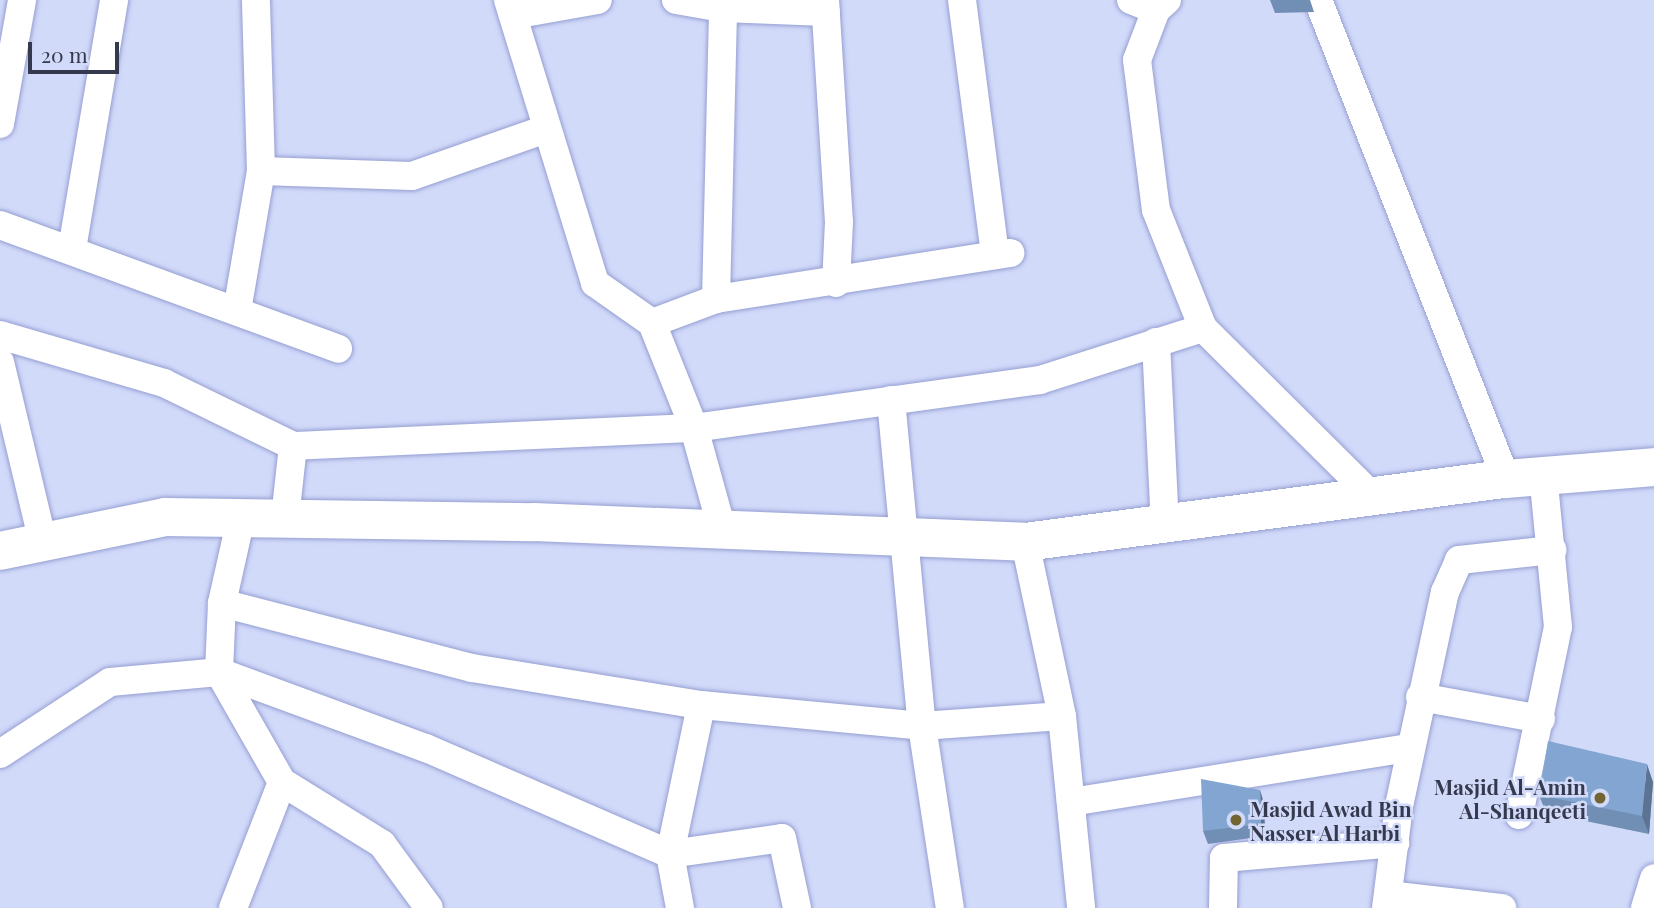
<!DOCTYPE html>
<style>
body{margin:0}
#map{position:relative;width:1654px;height:908px;overflow:hidden;background:#d2dafa;font-family:"Playfair Display",serif}
div>[style]{position:absolute}
[style*='--x']{left:calc(var(--x)*1px);top:calc(var(--y)*1px);width:calc(var(--w)*1px);rotate:calc(var(--a)*1deg)}
.roads{filter:drop-shadow(0 0 2px #959fd2) drop-shadow(0 0 2px #959fd2)}
.street>*{height:28px;margin:-14px;padding:0 14px;transform-origin:14px;border-radius:14px;background:#fff}
.secondary>*{height:38px;margin:-19px;padding:0 19px;transform-origin:19px;border-radius:19px;background:#fff}
.wall>*{inset:0;background:#718eb4}
.shaded-wall>*{inset:0;background:#5c7492}
.building>*{inset:0;background:#83a5d1}
.dots>*{width:19px;height:19px;translate:-50% -50%;box-sizing:border-box;border:4px solid #d2dafa;border-radius:50%}
span{translate:-50% -50%;white-space:nowrap;text-align:center;line-height:1.15;-webkit-text-stroke:5px #d2dafa;paint-order:stroke}
.poi-label{font-size:21px;color:#35394e;font-weight:700}
.right{translate:-100% -50%;text-align:right}
.left{translate:0 -50%;text-align:left}
.scale{position:absolute;left:28px;top:42px;width:91px;height:32px;box-sizing:border-box;border:4px solid #35394e;border-top:0;padding-left:9px;font-size:21px;line-height:24px;white-space:nowrap;color:#35394e;-webkit-text-stroke:5px #d2dafa;paint-order:stroke}
</style>
<div id="map">
<div class="roads">
<div class="street">
<i style="--x:508;--y:0;--w:296;--a:72.9"></i>
<i style="--x:595;--y:283;--w:70;--a:35.1"></i>
<i style="--x:652;--y:323;--w:113;--a:68.2"></i>
<i style="--x:694;--y:428;--w:105;--a:74.5"></i>
<i style="--x:676;--y:0;--w:48;--a:9.7"></i>
<i style="--x:723;--y:8;--w:103;--a:2.2"></i>
<i style="--x:825;--y:0;--w:222;--a:86.4"></i>
<i style="--x:839;--y:222;--w:61;--a:92.8"></i>
<i style="--x:962;--y:0;--w:257;--a:82.6"></i>
<i style="--x:1131;--y:0;--w:27;--a:22"></i>
<i style="--x:1167;--y:0;--w:15;--a:138"></i>
<i style="--x:1156;--y:10;--w:53;--a:110.8"></i>
<i style="--x:1137;--y:60;--w:151;--a:82.8"></i>
<i style="--x:1156;--y:210;--w:127;--a:68.3"></i>
<i style="--x:1203;--y:328;--w:241;--a:44.8"></i>
<i style="--x:1318;--y:0;--w:515;--a:68.57"></i>
<i style="--x:513;--y:15;--w:86;--a:-10"></i>
<i style="--x:0;--y:124;--w:126;--a:-79.9"></i>
<i style="--x:261;--y:171;--w:151;--a:1.9"></i>
<i style="--x:412;--y:176;--w:142;--a:-19.3"></i>
<i style="--x:0;--y:225;--w:360;--a:20.1"></i>
<i style="--x:72;--y:249;--w:253;--a:-80.4"></i>
<i style="--x:716;--y:299;--w:291;--a:-88.6"></i>
<i style="--x:237;--y:311;--w:142;--a:-80.3"></i>
<i style="--x:261;--y:171;--w:171;--a:-91.7"></i>
<i style="--x:652;--y:323;--w:68;--a:-20.6"></i>
<i style="--x:716;--y:299;--w:298;--a:-8.9"></i>
<i style="--x:0;--y:335;--w:171;--a:16.3"></i>
<i style="--x:164;--y:383;--w:144;--a:26"></i>
<i style="--x:293;--y:446;--w:401;--a:-2.6"></i>
<i style="--x:694;--y:428;--w:349;--a:-7.9"></i>
<i style="--x:1040;--y:380;--w:171;--a:-17.7"></i>
<i style="--x:1156;--y:342;--w:182;--a:87.2"></i>
<i style="--x:0;--y:362;--w:186;--a:76.6"></i>
<i style="--x:891;--y:400;--w:327;--a:84.6"></i>
<i style="--x:922;--y:726;--w:184;--a:81.3"></i>
<i style="--x:241;--y:518;--w:87;--a:102.6"></i>
<i style="--x:222;--y:603;--w:69;--a:92.5"></i>
<i style="--x:219;--y:672;--w:127;--a:60.2"></i>
<i style="--x:282;--y:782;--w:118;--a:31.8"></i>
<i style="--x:382;--y:844;--w:79;--a:53.7"></i>
<i style="--x:285;--y:518;--w:72;--a:-83.7"></i>
<i style="--x:1025;--y:542;--w:178;--a:78"></i>
<i style="--x:1062;--y:716;--w:193;--a:84.3"></i>
<i style="--x:222;--y:603;--w:258;--a:14.6"></i>
<i style="--x:472;--y:668;--w:232;--a:9.2"></i>
<i style="--x:701;--y:705;--w:222;--a:5.4"></i>
<i style="--x:922;--y:726;--w:140;--a:-4.1"></i>
<i style="--x:1420;--y:697;--w:123;--a:10.3"></i>
<i style="--x:0;--y:754;--w:131;--a:-33.2"></i>
<i style="--x:110;--y:682;--w:109;--a:-5.2"></i>
<i style="--x:219;--y:672;--w:221;--a:20.2"></i>
<i style="--x:426;--y:748;--w:266;--a:23.5"></i>
<i style="--x:670;--y:854;--w:113;--a:-8.1"></i>
<i style="--x:782;--y:838;--w:72;--a:77.9"></i>
<i style="--x:1071;--y:802;--w:343;--a:-9.1"></i>
<i style="--x:1519;--y:815;--w:192;--a:-78.3"></i>
<i style="--x:1558;--y:627;--w:153;--a:-95.6"></i>
<i style="--x:1389;--y:895;--w:114;--a:6.6"></i>
<i style="--x:233;--y:908;--w:135;--a:-68.7"></i>
<i style="--x:680;--y:908;--w:55;--a:-100.5"></i>
<i style="--x:670;--y:854;--w:152;--a:-78.2"></i>
<i style="--x:1223;--y:908;--w:50;--a:-88.9"></i>
<i style="--x:1224;--y:858;--w:172;--a:-5"></i>
<i style="--x:1386;--y:908;--w:103;--a:-82.7"></i>
<i style="--x:1399;--y:806;--w:219;--a:-77.9"></i>
<i style="--x:1445;--y:592;--w:35;--a:-66"></i>
<i style="--x:1459;--y:560;--w:94;--a:-6.1"></i>
<i style="--x:1645;--y:908;--w:31;--a:-73"></i>
</div>
<div class="secondary">
<i style="--x:0;--y:551;--w:168;--a:-11.6"></i>
<i style="--x:165;--y:517;--w:369;--a:0.8"></i>
<i style="--x:534;--y:522;--w:491;--a:2.3"></i>
<i style="--x:1025;--y:542;--w:485;--a:-7.5"></i>
<i style="--x:1506;--y:479;--w:148;--a:-4.6"></i>
</div>
</div>
<div class="wall">
<i style="clip-path:polygon(1270px 0,1310px 0,1314px 12px,1275px 13px)"></i>
<i style="clip-path:polygon(1653px 782px,1649px 834px,1546px 813px,1539px 795px)"></i>
<i style="clip-path:polygon(1264px 803px,1265px 836px,1208px 844px,1203px 831px)"></i>
</div>
<div class="shaded-wall">
<i style="clip-path:polygon(1647px 764px,1653px 782px,1649px 834px,1642px 816px)"></i>
<i style="clip-path:polygon(1260px 790px,1264px 803px,1265px 836px,1261px 824px)"></i>
</div>
<div class="building">
<i style="clip-path:polygon(1548px 741px,1647px 764px,1642px 816px,1539px 795px)"></i>
<i style="clip-path:polygon(1201px 779px,1260px 790px,1261px 824px,1203px 831px)"></i>
</div>
<div class="dots">
<i style="left:1600px;top:798px;background:#726532"></i>
<i style="left:1236px;top:820px;background:#726532"></i>
</div>
<div class="poi-label">
<span class="right" style="left:1586px;top:798px">Masjid Al-Amin<br>Al-Shanqeeti</span>
<span class="left" style="left:1250px;top:820px">Masjid Awad Bin<br>Nasser Al Harbi</span>
</div>
<div class="scale">20 m</div>
</div>
